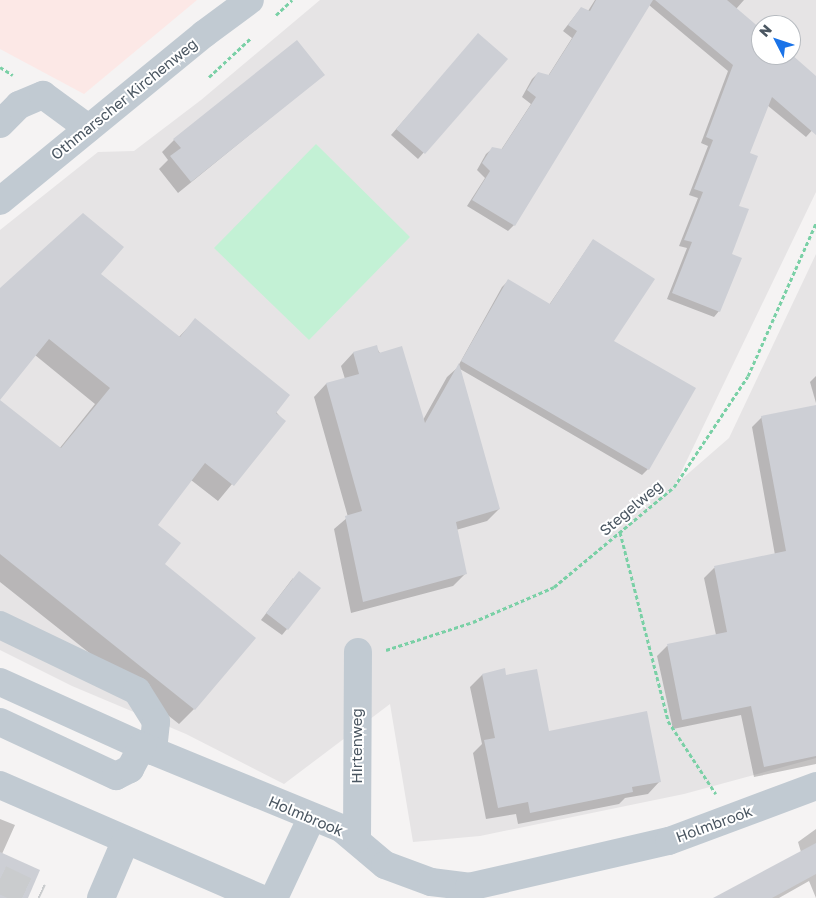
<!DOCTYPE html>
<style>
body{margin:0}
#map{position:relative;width:816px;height:898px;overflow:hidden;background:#f5f3f3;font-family:"Golos Text",sans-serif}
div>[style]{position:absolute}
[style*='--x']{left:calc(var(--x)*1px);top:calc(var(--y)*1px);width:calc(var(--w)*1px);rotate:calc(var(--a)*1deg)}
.education>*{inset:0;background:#e6e4e5}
.medical>*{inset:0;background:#fce8e6}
.green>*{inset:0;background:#c3f1d5}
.shadow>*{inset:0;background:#0003}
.building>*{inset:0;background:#cdcfd5}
.highway-tunnel>*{height:28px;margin-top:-14px;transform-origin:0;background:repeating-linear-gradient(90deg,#caccce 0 28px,transparent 0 42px)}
.path>*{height:3px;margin-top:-1.5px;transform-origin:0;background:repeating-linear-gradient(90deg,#7ad0a6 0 4px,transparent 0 6.5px)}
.minor>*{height:28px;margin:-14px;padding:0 14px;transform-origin:14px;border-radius:14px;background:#c1cad2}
span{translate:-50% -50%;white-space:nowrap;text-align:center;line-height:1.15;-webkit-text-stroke:4px #fff;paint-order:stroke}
.street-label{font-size:15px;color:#4a5661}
.north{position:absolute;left:751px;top:15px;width:50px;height:50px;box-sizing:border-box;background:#fff;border:1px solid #b7bbc0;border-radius:50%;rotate:311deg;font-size:14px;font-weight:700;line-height:20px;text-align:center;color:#4a5661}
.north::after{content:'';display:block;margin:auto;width:18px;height:22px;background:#1a73e8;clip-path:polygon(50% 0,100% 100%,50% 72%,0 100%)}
</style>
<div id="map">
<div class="education">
<i style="clip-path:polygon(evenodd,320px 0,816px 0,816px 192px,675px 485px,729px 438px,816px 254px,816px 758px,684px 794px,480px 836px,413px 842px,390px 704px,284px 784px,186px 734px,72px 686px,0 650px,0 230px,98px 152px,134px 151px,201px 100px,320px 0,761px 25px,791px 25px,791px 55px,761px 55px,761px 25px)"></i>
</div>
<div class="medical">
<i style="clip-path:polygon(0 0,197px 0,84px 94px,0 49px)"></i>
</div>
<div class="green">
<i style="clip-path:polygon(316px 144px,410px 237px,309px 340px,214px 248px)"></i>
</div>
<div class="shadow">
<i style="clip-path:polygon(595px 0,744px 0,736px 9px,761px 31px,761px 55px,816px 77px,816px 126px,806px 137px,767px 105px,748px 154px,719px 311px,714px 317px,667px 299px,687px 248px,679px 246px,698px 198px,689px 195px,708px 146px,701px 143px,728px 71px,649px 5px,514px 225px,508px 231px,467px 206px,485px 178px,477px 170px,486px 154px,493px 148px,501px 150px,531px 104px,522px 97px,532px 79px,538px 73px,548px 76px,572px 38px,563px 31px,581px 8px,588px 11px)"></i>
<i style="clip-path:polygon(473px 41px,506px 59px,418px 159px,391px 135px)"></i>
<i style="clip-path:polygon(323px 75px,178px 193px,159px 169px,168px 160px,162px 152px,174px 140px)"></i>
<i style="clip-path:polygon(593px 240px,613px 342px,648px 469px,642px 475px,460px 369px,499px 509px,487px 521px,456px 530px,465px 574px,453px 586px,351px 613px,334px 529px,348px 517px,314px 397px,326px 384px,345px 379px,341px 366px,353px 353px,376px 347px,423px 420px,447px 377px,457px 368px,502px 287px,508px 281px,549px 305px)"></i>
<i style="clip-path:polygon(100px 275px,178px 338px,195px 320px,284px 421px,218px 501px,191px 480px,156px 525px,194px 709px,179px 724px,0 582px,0 402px,59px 449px,95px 404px,35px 355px,0 398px,0 291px)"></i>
<i style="clip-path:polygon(816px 376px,816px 403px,810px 382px)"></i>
<i style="clip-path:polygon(816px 407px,816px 764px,754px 777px,741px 715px,673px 729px,657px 656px,667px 646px,716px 635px,704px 578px,714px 568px,775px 555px,752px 427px,762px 417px)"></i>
<i style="clip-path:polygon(293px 578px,287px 629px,282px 635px,261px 620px)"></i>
<i style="clip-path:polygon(482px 675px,505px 676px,548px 732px,660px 781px,648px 794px,625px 798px,619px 804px,518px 824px,516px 814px,486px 819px,473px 753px,482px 744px,470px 687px)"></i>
<i style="clip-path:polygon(0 819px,15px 825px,2px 854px,26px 898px,0 898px)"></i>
<i style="clip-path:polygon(816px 829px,816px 898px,809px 881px,779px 898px,731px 898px,801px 852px,798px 842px)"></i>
</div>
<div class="building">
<i style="clip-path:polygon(596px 0,653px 0,515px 226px,472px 200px,490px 171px,482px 163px,492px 147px,502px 149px,536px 97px,527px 90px,538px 72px,549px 75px,577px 31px,568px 25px,581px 7px,590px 11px)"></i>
<i style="clip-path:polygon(655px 0,727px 0,761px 29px,761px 55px,791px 54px,816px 76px,816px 135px,772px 97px,750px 153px,758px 156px,739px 206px,749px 209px,732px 254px,742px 258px,720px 312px,672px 293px,692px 242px,684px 240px,703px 192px,694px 189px,713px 140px,706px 137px,733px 65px)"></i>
<i style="clip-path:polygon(478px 33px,508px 59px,425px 154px,396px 129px)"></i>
<i style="clip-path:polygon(297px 40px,325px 75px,191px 182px,170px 156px,181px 148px,173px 139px)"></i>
<i style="clip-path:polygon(83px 213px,124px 247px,101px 274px,180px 337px,195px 318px,290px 395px,276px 413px,286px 421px,234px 486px,205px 463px,158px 525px,181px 543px,165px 564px,256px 638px,195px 710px,0 554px,0 400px,61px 448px,110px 388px,49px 339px,0 400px,0 288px)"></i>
<i style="clip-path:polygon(593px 239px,655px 279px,614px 341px,696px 388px,649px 470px,461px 361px,508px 279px,550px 304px)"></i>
<i style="clip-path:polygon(377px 345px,379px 353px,402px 346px,425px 423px,459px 363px,500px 509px,456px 522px,467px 574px,363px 602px,345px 516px,362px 511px,326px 383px,359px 374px,353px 352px)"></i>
<i style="clip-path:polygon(816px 405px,816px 756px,764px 767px,751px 706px,682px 720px,667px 644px,727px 632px,714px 566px,786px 551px,761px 416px)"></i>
<i style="clip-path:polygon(299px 571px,321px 588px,288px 630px,266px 613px)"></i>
<i style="clip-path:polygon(505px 668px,506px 675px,537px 669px,549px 731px,647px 711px,661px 782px,632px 787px,633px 792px,530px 813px,528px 802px,498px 808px,484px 740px,495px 738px,482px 674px)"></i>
<i style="clip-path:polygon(816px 843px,816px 874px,772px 898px,713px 898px)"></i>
<i style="clip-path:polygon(0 852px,40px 870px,28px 898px,0 898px)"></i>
</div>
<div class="highway-tunnel">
<i style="--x:0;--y:879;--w:44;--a:25.4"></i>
</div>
<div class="path">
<i style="--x:276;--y:15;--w:22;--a:-43"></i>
<i style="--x:0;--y:67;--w:15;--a:32"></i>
<i style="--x:209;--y:77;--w:57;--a:-42.9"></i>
<i style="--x:620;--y:532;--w:195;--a:75.7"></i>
<i style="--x:668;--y:721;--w:87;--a:56.7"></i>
<i style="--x:386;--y:650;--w:91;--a:-17.8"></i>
<i style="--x:473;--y:622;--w:88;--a:-23.4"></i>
<i style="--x:554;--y:587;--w:156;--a:-39.8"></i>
<i style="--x:674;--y:487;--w:133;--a:-56.3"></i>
<i style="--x:748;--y:376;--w:167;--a:-66"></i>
</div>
<div class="minor">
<i style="--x:0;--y:124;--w:27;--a:-45"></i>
<i style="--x:19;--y:105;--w:26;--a:-23"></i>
<i style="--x:43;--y:95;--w:56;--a:36.3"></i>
<i style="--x:0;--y:201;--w:264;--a:-39.3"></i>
<i style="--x:204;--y:34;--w:57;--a:-36.5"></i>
<i style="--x:0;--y:625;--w:152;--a:25.7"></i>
<i style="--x:137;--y:691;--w:36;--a:58"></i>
<i style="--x:156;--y:722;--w:29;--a:96"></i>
<i style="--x:0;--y:682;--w:168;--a:24.3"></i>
<i style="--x:153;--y:751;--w:203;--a:22.3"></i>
<i style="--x:341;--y:828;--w:57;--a:40.1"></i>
<i style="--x:385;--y:865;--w:49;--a:20.3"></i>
<i style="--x:431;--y:882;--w:38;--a:7"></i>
<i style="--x:469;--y:887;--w:205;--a:-13"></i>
<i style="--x:669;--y:841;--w:157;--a:-20.5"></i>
<i style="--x:0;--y:722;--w:128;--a:25"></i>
<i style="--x:116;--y:776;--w:16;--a:-27"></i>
<i style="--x:130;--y:769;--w:26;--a:-62"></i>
<i style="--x:0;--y:785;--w:283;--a:23.5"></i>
<i style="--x:357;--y:839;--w:187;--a:-89.7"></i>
<i style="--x:101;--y:898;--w:61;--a:-66.8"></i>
<i style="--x:274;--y:898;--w:89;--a:-64.9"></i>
</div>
<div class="street-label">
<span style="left:124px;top:99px;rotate:-39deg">Othmarscher Kirchenweg</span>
<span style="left:631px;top:508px;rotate:-40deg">Stegelweg</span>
<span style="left:357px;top:746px;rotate:-90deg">Hirtenweg</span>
<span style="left:306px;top:816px;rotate:23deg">Holmbrook</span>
<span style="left:714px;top:824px;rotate:-20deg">Holmbrook</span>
</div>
<div class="north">N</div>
</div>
